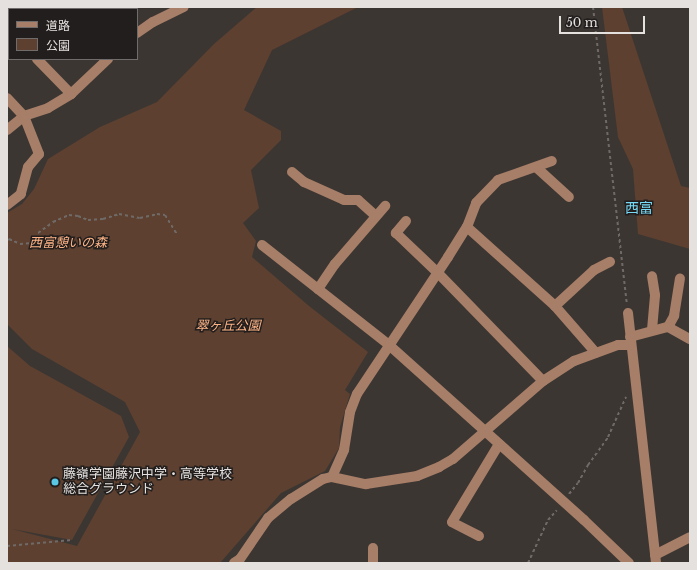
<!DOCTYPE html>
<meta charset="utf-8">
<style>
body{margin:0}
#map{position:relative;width:697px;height:570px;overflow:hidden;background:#3c3633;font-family:"Libre Baskerville","Noto Sans JP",serif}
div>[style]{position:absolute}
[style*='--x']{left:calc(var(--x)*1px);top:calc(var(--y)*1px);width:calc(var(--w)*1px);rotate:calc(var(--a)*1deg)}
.green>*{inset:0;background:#5d402f}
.path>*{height:2px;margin-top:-1px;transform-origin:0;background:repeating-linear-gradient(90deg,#6f6a67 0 3px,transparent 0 6px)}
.minor>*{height:10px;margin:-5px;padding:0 5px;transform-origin:5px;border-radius:5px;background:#a77e67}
.dots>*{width:11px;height:11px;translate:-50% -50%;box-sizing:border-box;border:2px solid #211e1d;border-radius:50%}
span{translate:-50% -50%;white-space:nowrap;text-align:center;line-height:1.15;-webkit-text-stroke:3px #211e1d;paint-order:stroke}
.park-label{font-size:13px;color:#feb386;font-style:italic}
.poi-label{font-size:13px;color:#e4e1df}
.left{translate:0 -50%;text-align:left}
.neighbourhood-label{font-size:14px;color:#78daf6}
.frame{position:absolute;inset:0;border:8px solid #e4e1df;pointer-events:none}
.legend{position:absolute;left:8px;top:8px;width:130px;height:52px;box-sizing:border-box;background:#211e1d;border:1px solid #6f6c6b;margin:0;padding:5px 7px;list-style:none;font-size:12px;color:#e4e1df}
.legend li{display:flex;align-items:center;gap:8px;height:20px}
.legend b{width:20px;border:1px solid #6f6c6b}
.scale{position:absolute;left:559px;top:16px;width:86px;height:18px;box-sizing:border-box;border:2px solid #e4e1df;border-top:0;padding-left:5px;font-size:12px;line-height:14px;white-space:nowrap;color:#e4e1df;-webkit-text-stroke:3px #211e1d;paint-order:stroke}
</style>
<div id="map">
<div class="green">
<i style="clip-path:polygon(257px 7px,356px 8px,272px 50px,244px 110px,281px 131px,281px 140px,251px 170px,259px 208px,243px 223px,256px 241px,252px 257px,309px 306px,368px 352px,345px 390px,350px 394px,340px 427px,339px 448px,325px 471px,281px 493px,220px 563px,7px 563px,7px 346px,30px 366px,121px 416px,129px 437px,72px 540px,12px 529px,77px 546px,140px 432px,125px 402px,32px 349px,7px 324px,7px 213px,22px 204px,34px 189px,48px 159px,100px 127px,157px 102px,214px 44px)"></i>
<i style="clip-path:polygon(602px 7px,622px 7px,681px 186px,690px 188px,690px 249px,638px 234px,633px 169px,618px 137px)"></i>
</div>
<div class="path">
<i style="--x:593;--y:7;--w:299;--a:83.5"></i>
<i style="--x:7;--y:240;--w:2;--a:-27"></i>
<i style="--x:9;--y:239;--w:12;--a:24"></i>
<i style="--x:20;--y:244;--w:12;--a:-5"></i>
<i style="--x:32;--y:243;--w:6;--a:-45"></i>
<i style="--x:36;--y:239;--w:6;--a:-72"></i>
<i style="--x:38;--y:233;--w:19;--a:-36"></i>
<i style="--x:53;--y:222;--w:17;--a:-24"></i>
<i style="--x:69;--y:215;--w:9;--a:6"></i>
<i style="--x:78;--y:216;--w:11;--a:22"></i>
<i style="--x:88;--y:220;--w:15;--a:-4"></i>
<i style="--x:103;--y:219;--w:17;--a:-17"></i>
<i style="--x:119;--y:214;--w:21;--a:11"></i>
<i style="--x:140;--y:218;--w:17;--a:-13"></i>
<i style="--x:157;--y:214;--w:8;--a:7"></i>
<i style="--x:165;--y:215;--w:22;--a:58"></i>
<i style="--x:569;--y:494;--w:14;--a:-51"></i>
<i style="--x:578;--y:483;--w:21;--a:-61"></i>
<i style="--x:588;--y:465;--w:34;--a:-54"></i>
<i style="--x:608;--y:437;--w:44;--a:-65.8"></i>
<i style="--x:7;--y:546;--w:65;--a:-5.3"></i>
<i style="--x:528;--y:563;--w:47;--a:-65.1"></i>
<i style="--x:548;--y:520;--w:13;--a:-48"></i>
</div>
<div class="minor">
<i style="--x:58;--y:7;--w:3;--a:45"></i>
<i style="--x:7;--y:27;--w:4;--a:56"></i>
<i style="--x:137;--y:33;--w:19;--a:-35"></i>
<i style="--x:153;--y:22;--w:34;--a:-26"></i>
<i style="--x:37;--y:59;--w:49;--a:45.8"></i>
<i style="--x:7;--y:98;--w:25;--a:47"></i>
<i style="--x:24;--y:116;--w:41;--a:68.5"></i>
<i style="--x:39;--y:154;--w:17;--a:130"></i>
<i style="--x:28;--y:167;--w:28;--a:105"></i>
<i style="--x:21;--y:194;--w:18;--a:142"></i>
<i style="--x:7;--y:130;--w:22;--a:-39"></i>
<i style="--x:24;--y:116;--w:25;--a:-18"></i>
<i style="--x:48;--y:108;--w:27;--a:-31"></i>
<i style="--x:71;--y:94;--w:51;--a:-43.4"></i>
<i style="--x:537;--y:168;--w:43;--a:42.2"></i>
<i style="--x:292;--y:172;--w:16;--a:40"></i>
<i style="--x:304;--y:182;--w:44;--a:24.2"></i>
<i style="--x:344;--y:200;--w:14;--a:0"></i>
<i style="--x:358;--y:200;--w:24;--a:42"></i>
<i style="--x:406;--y:221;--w:16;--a:130"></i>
<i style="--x:396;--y:233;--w:57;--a:43.6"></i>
<i style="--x:437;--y:272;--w:152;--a:45.8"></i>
<i style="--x:467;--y:227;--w:118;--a:41.9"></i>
<i style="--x:555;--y:306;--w:62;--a:48.9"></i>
<i style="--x:262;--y:245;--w:162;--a:38.2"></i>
<i style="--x:389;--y:345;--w:262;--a:41.9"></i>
<i style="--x:584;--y:520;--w:62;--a:43.7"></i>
<i style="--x:318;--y:289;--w:30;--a:-56"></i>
<i style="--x:335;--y:264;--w:77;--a:-49.2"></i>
<i style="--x:555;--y:306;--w:53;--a:-42.7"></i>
<i style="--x:594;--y:270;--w:18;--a:-27"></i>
<i style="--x:628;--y:313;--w:252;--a:83.6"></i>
<i style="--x:668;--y:327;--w:13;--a:-61"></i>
<i style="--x:674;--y:316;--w:38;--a:-81"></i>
<i style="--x:652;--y:330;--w:35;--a:-85"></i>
<i style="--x:655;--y:295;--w:19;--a:-99"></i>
<i style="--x:630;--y:337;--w:39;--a:-15"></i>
<i style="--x:668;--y:327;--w:25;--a:29"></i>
<i style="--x:332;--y:477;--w:35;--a:12"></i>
<i style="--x:366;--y:484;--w:52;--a:-8.9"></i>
<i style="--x:417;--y:476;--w:24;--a:-22"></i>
<i style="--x:439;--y:467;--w:16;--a:-30"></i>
<i style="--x:453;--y:459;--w:119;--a:-40.9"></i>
<i style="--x:543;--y:381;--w:37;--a:-33"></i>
<i style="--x:574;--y:361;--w:47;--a:-20"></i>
<i style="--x:618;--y:345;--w:13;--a:0"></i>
<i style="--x:479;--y:536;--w:30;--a:-153"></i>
<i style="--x:452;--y:522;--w:91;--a:-58.9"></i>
<i style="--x:655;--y:555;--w:39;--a:-27"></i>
<i style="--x:234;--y:563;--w:7;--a:-34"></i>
<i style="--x:240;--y:559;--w:50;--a:-55.7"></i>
<i style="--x:268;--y:518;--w:30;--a:-40"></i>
<i style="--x:291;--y:499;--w:38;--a:-32"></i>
<i style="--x:323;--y:479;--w:9;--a:-13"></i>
<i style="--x:332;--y:477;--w:30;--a:-66"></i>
<i style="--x:344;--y:450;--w:38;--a:-81"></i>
<i style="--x:350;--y:412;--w:19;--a:-69"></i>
<i style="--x:357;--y:394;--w:164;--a:-56.4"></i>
<i style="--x:448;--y:257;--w:36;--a:-58"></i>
<i style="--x:467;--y:227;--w:26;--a:-69"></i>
<i style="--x:476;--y:203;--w:32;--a:-46"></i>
<i style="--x:498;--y:180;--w:57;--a:-19.4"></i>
<i style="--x:373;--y:563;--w:15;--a:-90"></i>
</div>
<div class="dots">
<i style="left:55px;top:482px;background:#5ac8e5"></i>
</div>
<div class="park-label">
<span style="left:68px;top:243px">西富憩いの森</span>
<span style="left:228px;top:326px">翠ヶ丘公園</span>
</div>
<div class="poi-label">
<span class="left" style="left:63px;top:482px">藤嶺学園藤沢中学・高等学校<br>総合グラウンド</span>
</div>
<div class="neighbourhood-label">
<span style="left:639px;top:208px">西富</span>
</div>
<div class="frame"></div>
<ul class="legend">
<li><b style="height:5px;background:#a77e67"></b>道路</li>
<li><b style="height:11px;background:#5d402f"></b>公園</li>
</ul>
<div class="scale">50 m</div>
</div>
